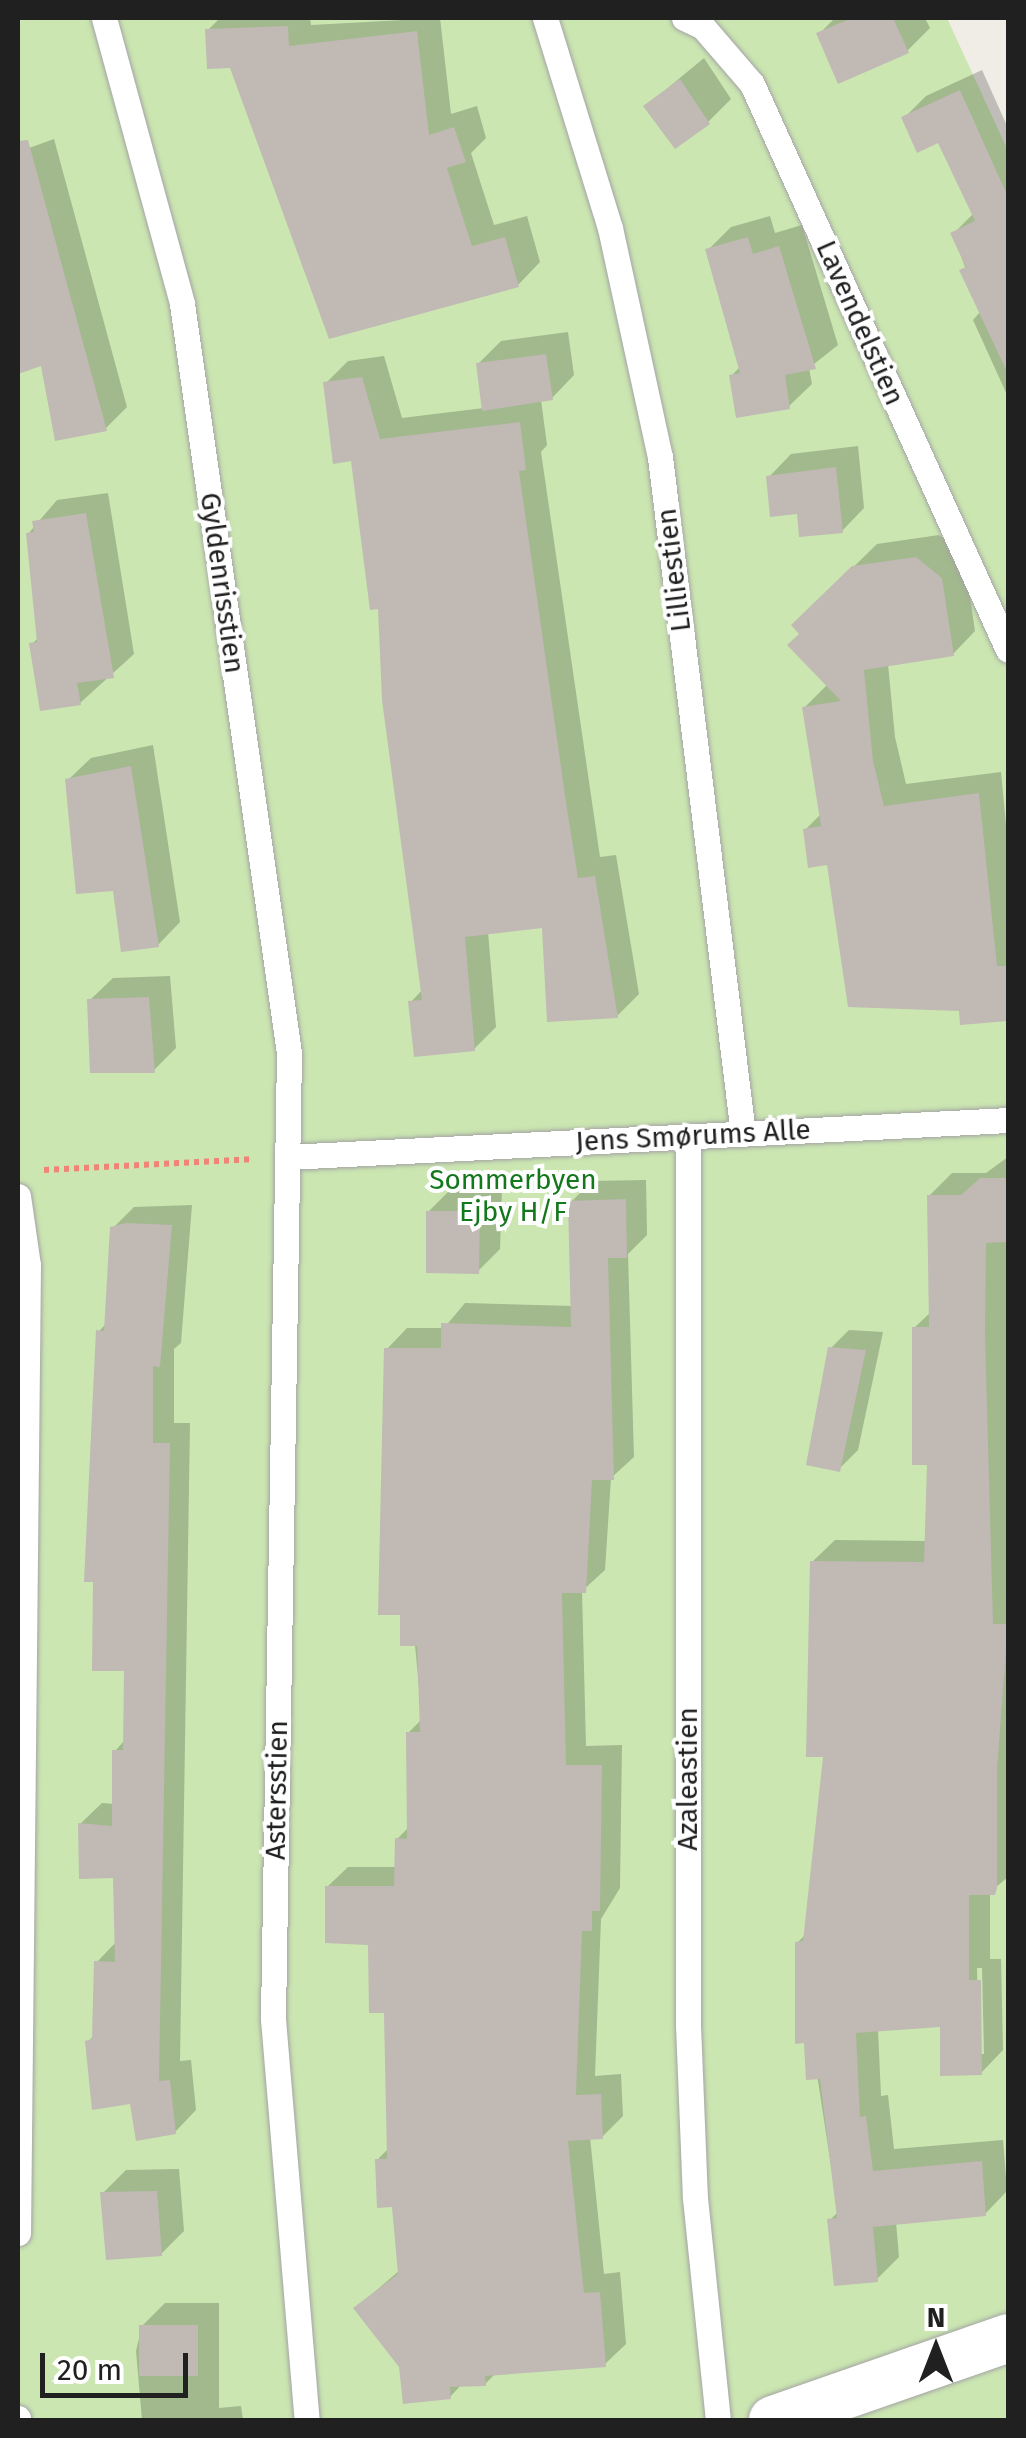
<!DOCTYPE html>
<meta charset="utf-8">
<style>
body{margin:0}
#map{position:relative;width:1026px;height:2438px;overflow:hidden;background:#f0ede7;font-family:"Fira Sans",sans-serif}
div>[style]{position:absolute}
[style*='--x']{left:calc(var(--x)*1px);top:calc(var(--y)*1px);width:calc(var(--w)*1px);rotate:calc(var(--a)*1deg)}
.grass>*{inset:0;background:#cbe6b1}
.shadow>*{inset:0;background:#0003}
.building>*{inset:0;background:#c0b9b4}
.path>*{height:6px;margin-top:-3px;transform-origin:0;background:repeating-linear-gradient(90deg,#f18377 0 5px,transparent 0 10px)}
.roads{filter:drop-shadow(0 0 2px #a4a4a4) drop-shadow(0 0 2px #a4a4a4)}
.service>*{height:25px;margin:-12.5px;padding:0 12.5px;transform-origin:12.5px;border-radius:12.5px;background:#fff}
.minor>*{height:48px;margin:-24px;padding:0 24px;transform-origin:24px;border-radius:24px;background:#fff}
span{translate:-50% -50%;white-space:nowrap;text-align:center;line-height:1.15;-webkit-text-stroke:8px #fff;paint-order:stroke}
.street-label{font-size:28px;color:#202020}
.park-label{font-size:28px;color:#13781c}
.frame{position:absolute;inset:0;border:20px solid #202020;pointer-events:none}
.north{position:absolute;left:886px;top:2298px;width:100px;height:100px;-webkit-text-stroke:8px #fff;paint-order:stroke;rotate:0deg;font-size:28px;font-weight:700;line-height:40px;text-align:center;color:#202020}
.north::after{content:'';display:block;margin:auto;width:35px;height:45px;background:#202020;clip-path:polygon(50% 0,100% 100%,50% 72%,0 100%)}
.scale{position:absolute;left:40px;top:2353px;width:148px;height:45px;box-sizing:border-box;border:5px solid #202020;border-top:0;padding-left:12px;font-size:30px;line-height:35px;white-space:nowrap;color:#202020;-webkit-text-stroke:8px #fff;paint-order:stroke}
</style>
<div id="map">
<div class="grass">
<i style="clip-path:polygon(18px 18px,947px 18px,1008px 151px,1008px 2420px,18px 2420px)"></i>
</div>
<div class="shadow">
<i style="clip-path:polygon(220px 18px,310px 18px,311px 25px,440px 18px,451px 114px,477px 106px,486px 138px,471px 153px,494px 225px,527px 216px,540px 262px,518px 285px,232px 66px,208px 30px)"></i>
<i style="clip-path:polygon(835px 18px,925px 18px,930px 28px,907px 51px,819px 34px)"></i>
<i style="clip-path:polygon(704px 58px,731px 99px,708px 122px,646px 106px)"></i>
<i style="clip-path:polygon(982px 70px,1008px 128px,1008px 397px,973px 320px,981px 311px,953px 234px,974px 213px,939px 139px,904px 118px,926px 96px)"></i>
<i style="clip-path:polygon(54px 139px,127px 407px,106px 428px,43px 363px,18px 371px,18px 152px)"></i>
<i style="clip-path:polygon(770px 216px,775px 233px,802px 225px,838px 345px,809px 368px,812px 384px,789px 406px,731px 376px,741px 366px,708px 250px,731px 227px)"></i>
<i style="clip-path:polygon(568px 332px,574px 375px,552px 398px,541px 400px,547px 445px,541px 452px,600px 857px,616px 855px,639px 994px,617px 1016px,544px 925px,488px 932px,496px 1027px,474px 1049px,411px 1002px,423px 989px,380px 606px,353px 459px,326px 383px,348px 361px,384px 356px,402px 418px,484px 408px,478px 364px,501px 341px)"></i>
<i style="clip-path:polygon(858px 446px,864px 508px,842px 531px,799px 511px,769px 477px,791px 454px)"></i>
<i style="clip-path:polygon(108px 493px,134px 654px,80px 703px,32px 644px,39px 637px,28px 534px,57px 500px)"></i>
<i style="clip-path:polygon(939px 535px,964px 555px,975px 631px,953px 654px,888px 664px,895px 737px,906px 784px,1001px 772px,1008px 846px,1008px 1019px,962px 1022px,961px 1008px,805px 830px,821px 814px,804px 708px,828px 684px,794px 625px,877px 544px)"></i>
<i style="clip-path:polygon(153px 745px,180px 922px,158px 945px,115px 888px,68px 780px,91px 758px)"></i>
<i style="clip-path:polygon(170px 976px,176px 1048px,154px 1070px,90px 1000px,113px 978px)"></i>
<i style="clip-path:polygon(evenodd,1008px 1157px,1008px 1877px,990px 1892px,990px 1959px,1001px 1959px,1003px 2050px,981px 2073px,942px 2025px,878px 2029px,881px 2096px,888px 2095px,894px 2149px,1003px 2140px,1007px 2191px,985px 2214px,896px 2222px,899px 2257px,877px 2279px,830px 2220px,838px 2212px,797px 1943px,807px 1933px,826px 1755px,812px 1562px,835px 1540px,928px 1541px,930px 1462px,914px 1328px,932px 1311px,929px 1196px,952px 1173px,986px 1173px,1008px 1157px,977px 1968px,982px 1968px,984px 2054px,979px 2054px,977px 1968px)"></i>
<i style="clip-path:polygon(646px 1180px,647px 1235px,628px 1254px,634px 1457px,611px 1478px,605px 1570px,582px 1591px,586px 1746px,622px 1745px,620px 1888px,601px 1919px,595px 2076px,621px 2074px,623px 2116px,602px 2137px,590px 2137px,604px 2274px,620px 2272px,626px 2344px,605px 2364px,496px 2373px,485px 2384px,462px 2384px,450px 2397px,402px 2366px,356px 2308px,400px 2270px,395px 2204px,377px 2160px,389px 2148px,387px 2011px,371px 1942px,327px 1887px,348px 1867px,397px 1867px,397px 1839px,409px 1827px,408px 1733px,422px 1719px,387px 1349px,407px 1328px,444px 1328px,465px 1303px,573px 1306px,571px 1202px,592px 1181px)"></i>
<i style="clip-path:polygon(451px 1189px,502px 1189px,500px 1249px,478px 1271px,428px 1212px)"></i>
<i style="clip-path:polygon(192px 1205px,181px 1343px,174px 1349px,174px 1423px,190px 1423px,180px 2061px,191px 2060px,196px 2110px,175px 2132px,132px 2101px,88px 2042px,95px 2034px,97px 1962px,117px 1941px,116px 1876px,80px 1824px,102px 1803px,114px 1804px,115px 1751px,125px 1740px,127px 1668px,98px 1332px,107px 1323px,112px 1229px,134px 1207px)"></i>
<i style="clip-path:polygon(849px 1330px,883px 1332px,858px 1450px,839px 1469px,830px 1349px)"></i>
<i style="clip-path:polygon(179px 2169px,184px 2231px,161px 2254px,103px 2193px,126px 2170px)"></i>
<i style="clip-path:polygon(165px 2303px,219px 2303px,219px 2408px,241px 2406px,243px 2420px,142px 2420px,136px 2351px,142px 2326px)"></i>
</div>
<div class="building">
<i style="clip-path:polygon(852px 18px,893px 18px,909px 53px,838px 84px,816px 33px)"></i>
<i style="clip-path:polygon(288px 26px,289px 46px,417px 31px,429px 135px,454px 127px,466px 162px,447px 168px,472px 246px,505px 237px,519px 287px,329px 339px,230px 68px,207px 69px,205px 29px)"></i>
<i style="clip-path:polygon(680px 79px,710px 124px,675px 149px,643px 106px)"></i>
<i style="clip-path:polygon(960px 90px,1008px 197px,1008px 374px,959px 270px,966px 267px,950px 233px,975px 221px,938px 143px,917px 153px,901px 117px)"></i>
<i style="clip-path:polygon(28px 140px,107px 431px,55px 441px,41px 366px,18px 374px,18px 141px)"></i>
<i style="clip-path:polygon(748px 237px,753px 254px,779px 246px,816px 369px,785px 375px,790px 409px,736px 418px,729px 375px,740px 373px,705px 249px)"></i>
<i style="clip-path:polygon(546px 354px,553px 400px,482px 411px,476px 363px)"></i>
<i style="clip-path:polygon(362px 377px,380px 439px,520px 422px,526px 470px,519px 471px,566px 802px,578px 878px,595px 876px,618px 1018px,547px 1022px,542px 928px,465px 937px,475px 1051px,414px 1057px,408px 1001px,422px 1000px,382px 700px,378px 609px,370px 610px,351px 461px,333px 464px,323px 382px)"></i>
<i style="clip-path:polygon(836px 467px,843px 533px,799px 537px,797px 514px,770px 517px,766px 476px)"></i>
<i style="clip-path:polygon(86px 513px,114px 678px,77px 683px,81px 705px,40px 711px,29px 643px,37px 642px,26px 533px,34px 532px,32px 521px)"></i>
<i style="clip-path:polygon(916px 557px,942px 578px,954px 656px,864px 670px,873px 761px,884px 806px,979px 793px,997px 966px,1008px 966px,1008px 1021px,960px 1025px,959px 1011px,848px 1007px,827px 865px,808px 868px,803px 829px,821px 826px,802px 707px,841px 701px,787px 645px,799px 634px,791px 625px,852px 566px)"></i>
<i style="clip-path:polygon(131px 766px,159px 947px,121px 952px,113px 891px,76px 894px,65px 779px)"></i>
<i style="clip-path:polygon(149px 997px,155px 1073px,90px 1073px,87px 999px)"></i>
<i style="clip-path:polygon(980px 1178px,1006px 1178px,1006px 1242px,986px 1243px,985px 1333px,993px 1624px,1008px 1624px,997px 1769px,997px 1888px,995px 1895px,969px 1895px,969px 1980px,981px 1980px,982px 2075px,940px 2076px,940px 2027px,856px 2033px,860px 2117px,866px 2116px,873px 2171px,982px 2161px,986px 2216px,873px 2227px,878px 2282px,834px 2286px,827px 2219px,837px 2218px,820px 2079px,806px 2080px,804px 2043px,795px 2044px,795px 1942px,803px 1941px,823px 1757px,806px 1757px,810px 1561px,924px 1562px,927px 1465px,912px 1465px,912px 1327px,929px 1327px,927px 1195px,961px 1195px)"></i>
<i style="clip-path:polygon(626px 1199px,627px 1258px,608px 1258px,614px 1480px,592px 1480px,586px 1593px,562px 1593px,566px 1765px,602px 1765px,600px 1911px,592px 1911px,592px 1931px,582px 1931px,576px 2095px,601px 2094px,603px 2139px,568px 2141px,584px 2293px,600px 2292px,606px 2367px,485px 2376px,486px 2386px,450px 2387px,451px 2399px,403px 2404px,399px 2367px,353px 2308px,398px 2274px,392px 2207px,377px 2208px,375px 2159px,387px 2159px,384px 2013px,369px 2013px,368px 1945px,325px 1943px,325px 1886px,394px 1886px,395px 1838px,407px 1839px,406px 1732px,420px 1732px,417px 1646px,400px 1646px,400px 1615px,378px 1615px,384px 1348px,441px 1348px,441px 1323px,571px 1327px,568px 1201px)"></i>
<i style="clip-path:polygon(426px 1211px,480px 1211px,479px 1274px,426px 1273px)"></i>
<i style="clip-path:polygon(126px 1223px,172px 1225px,160px 1367px,153px 1366px,153px 1443px,170px 1443px,159px 2081px,170px 2080px,176px 2134px,136px 2141px,130px 2104px,92px 2110px,85px 2041px,92px 2039px,94px 1961px,115px 1962px,113px 1878px,79px 1879px,78px 1823px,112px 1826px,112px 1750px,123px 1750px,124px 1671px,92px 1671px,93px 1582px,84px 1582px,96px 1330px,104px 1331px,110px 1227px)"></i>
<i style="clip-path:polygon(828px 1347px,866px 1350px,840px 1472px,806px 1465px)"></i>
<i style="clip-path:polygon(157px 2191px,162px 2256px,106px 2260px,100px 2192px)"></i>
<i style="clip-path:polygon(139px 2325px,198px 2325px,198px 2376px,139px 2376px)"></i>
</div>
<div class="path">
<i style="--x:44;--y:1170;--w:207;--a:-3"></i>
</div>
<div class="roads">
<div class="service">
<i style="--x:104;--y:18;--w:296;--a:74.7"></i>
<i style="--x:182;--y:304;--w:757;--a:81.87"></i>
<i style="--x:289;--y:1053;--w:966;--a:90.95"></i>
<i style="--x:273;--y:2019;--w:402;--a:85.2"></i>
<i style="--x:545;--y:18;--w:220;--a:72.8"></i>
<i style="--x:610;--y:228;--w:234;--a:77.7"></i>
<i style="--x:660;--y:457;--w:682;--a:83.01"></i>
<i style="--x:684;--y:18;--w:21;--a:25"></i>
<i style="--x:703;--y:27;--w:75;--a:49.3"></i>
<i style="--x:752;--y:84;--w:621;--a:65.66"></i>
<i style="--x:688;--y:1137;--w:888;--a:90"></i>
<i style="--x:688;--y:2025;--w:173;--a:87.7"></i>
<i style="--x:695;--y:2198;--w:223;--a:84.1"></i>
<i style="--x:288;--y:1157;--w:721;--a:-2.94"></i>
<i style="--x:18;--y:1196;--w:70;--a:81.8"></i>
<i style="--x:28;--y:1265;--w:968;--a:90.59"></i>
<i style="--x:18;--y:2418;--w:2;--a:90"></i>
</div>
<div class="minor">
<i style="--x:773;--y:2420;--w:249;--a:-19.2"></i>
</div>
</div>
<div class="street-label">
<span style="left:860px;top:323px;rotate:66deg">Lavendelstien</span>
<span style="left:674px;top:570px;rotate:-97deg">Lilliestien</span>
<span style="left:222px;top:583px;rotate:82deg">Gyldenrisstien</span>
<span style="left:693px;top:1136px;rotate:-3deg">Jens Smørums Alle</span>
<span style="left:688px;top:1779px;rotate:-90deg">Azaleastien</span>
<span style="left:277px;top:1790px;rotate:-89deg">Astersstien</span>
</div>
<div class="park-label">
<span style="left:513px;top:1196px">Sommerbyen<br>Ejby H/F</span>
</div>
<div class="frame"></div>
<div class="north">N</div>
<div class="scale">20 m</div>
</div>
